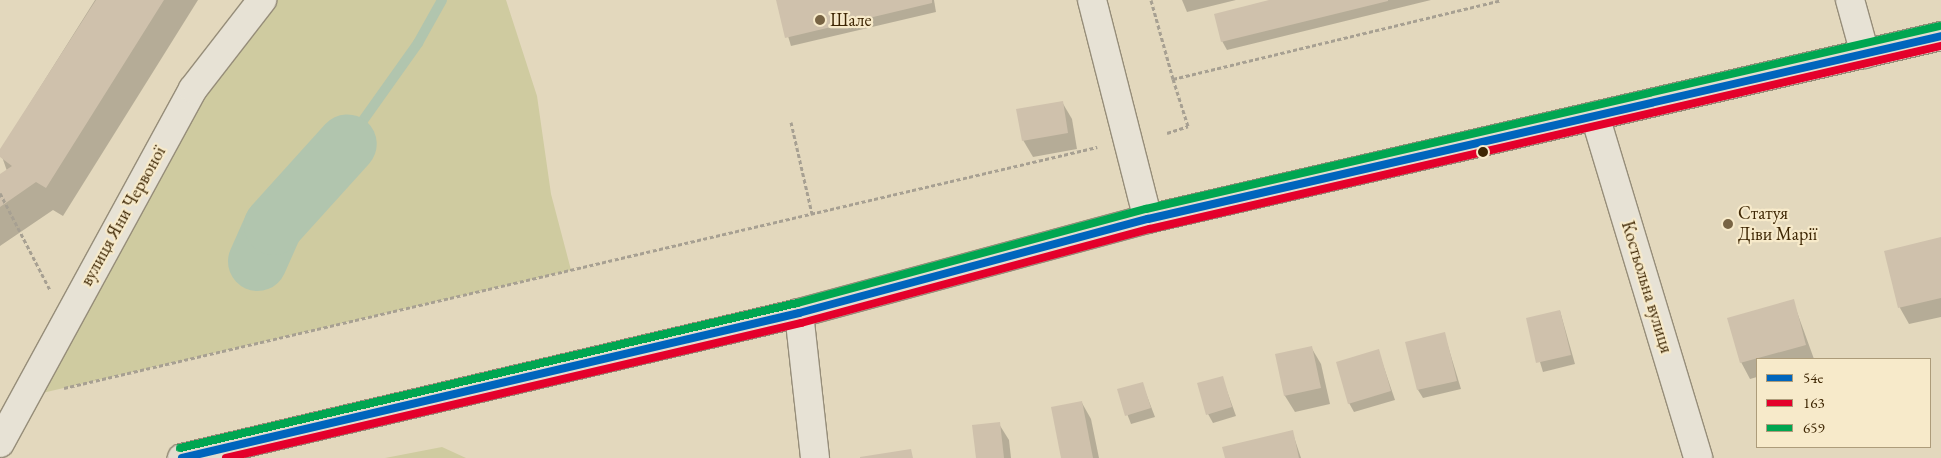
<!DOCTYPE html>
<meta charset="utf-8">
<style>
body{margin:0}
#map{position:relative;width:1941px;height:458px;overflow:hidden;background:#e3d8bd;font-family:"EB Garamond",serif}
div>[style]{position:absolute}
.green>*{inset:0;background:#cfcba0}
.shadow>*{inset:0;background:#0003}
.stream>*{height:10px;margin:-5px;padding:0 5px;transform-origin:5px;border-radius:5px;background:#b1c5ae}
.river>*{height:59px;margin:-29.5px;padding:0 29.5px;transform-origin:29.5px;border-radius:29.5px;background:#b1c5ae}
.building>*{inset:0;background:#cfc1ac}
.path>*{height:3px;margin-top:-1.5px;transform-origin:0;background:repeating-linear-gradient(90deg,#a7a092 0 4px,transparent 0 6.5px)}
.roads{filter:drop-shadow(1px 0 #968d79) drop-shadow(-1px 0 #968d79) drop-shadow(0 1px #968d79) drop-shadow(0 -1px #968d79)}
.minor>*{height:28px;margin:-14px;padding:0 14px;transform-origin:14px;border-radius:14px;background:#e7e2d5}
.major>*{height:28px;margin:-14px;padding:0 14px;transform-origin:14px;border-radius:14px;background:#e3ddce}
.bus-1>*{height:8px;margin:-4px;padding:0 4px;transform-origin:4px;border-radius:4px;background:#0065bd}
.bus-2>*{height:8px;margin:-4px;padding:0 4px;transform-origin:4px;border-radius:4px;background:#e4002b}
.bus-3>*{height:8px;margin:-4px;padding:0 4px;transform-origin:4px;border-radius:4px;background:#00a651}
.dots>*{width:14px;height:14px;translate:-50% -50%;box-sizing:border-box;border:2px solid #f7eaca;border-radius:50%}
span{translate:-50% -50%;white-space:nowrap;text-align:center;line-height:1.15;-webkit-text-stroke:4.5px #f7eaca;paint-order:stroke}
.poi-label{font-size:18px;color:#3e2603}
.left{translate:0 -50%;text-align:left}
.street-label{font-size:18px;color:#3e2603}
.legend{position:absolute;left:1756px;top:358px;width:175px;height:90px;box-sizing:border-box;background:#f7eaca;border:1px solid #ad9c7a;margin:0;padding:6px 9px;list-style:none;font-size:15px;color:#3e2603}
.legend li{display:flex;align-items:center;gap:10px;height:25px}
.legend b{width:25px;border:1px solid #ad9c7a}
</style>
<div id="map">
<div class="green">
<i style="clip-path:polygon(262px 0,506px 0,537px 96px,551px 194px,571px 270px,25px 397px)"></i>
<i style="clip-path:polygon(442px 447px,466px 458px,385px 458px)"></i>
</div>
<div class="shadow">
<i style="clip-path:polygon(95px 0,198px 0,63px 216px,53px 210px,0 246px,0 176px,7px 171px,0 151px)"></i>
<i style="clip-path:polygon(777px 0,934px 0,936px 12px,791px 46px)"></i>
<i style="clip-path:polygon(1182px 0,1236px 0,1187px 12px)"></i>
<i style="clip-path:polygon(1274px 0,1431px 0,1227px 50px,1222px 41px)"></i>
<i style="clip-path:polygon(1062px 102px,1072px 119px,1077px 149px,1033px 157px,1023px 140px)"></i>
<i style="clip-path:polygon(1941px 238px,1941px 317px,1909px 324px,1900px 308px,1886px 252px)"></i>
<i style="clip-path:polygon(1793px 301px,1814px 359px,1757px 359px,1757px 377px,1750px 379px,1741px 362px)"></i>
<i style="clip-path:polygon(1560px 311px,1575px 364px,1543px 372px,1527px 319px)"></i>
<i style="clip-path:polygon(1444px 333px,1461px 389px,1423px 398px,1418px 390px)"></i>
<i style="clip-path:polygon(1311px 347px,1321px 364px,1330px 404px,1295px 412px,1285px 396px,1276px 355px)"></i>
<i style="clip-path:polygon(1378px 350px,1395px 400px,1354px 412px,1349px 403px)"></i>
<i style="clip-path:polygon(1222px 377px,1236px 416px,1213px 423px,1208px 414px)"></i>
<i style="clip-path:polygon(1142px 383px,1155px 417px,1131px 424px,1118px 390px)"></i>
<i style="clip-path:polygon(1082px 403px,1091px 419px,1099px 458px,1062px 458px)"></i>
<i style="clip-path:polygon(999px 424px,1009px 440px,1011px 458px,978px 458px)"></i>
<i style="clip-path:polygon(1292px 431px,1301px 458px,1226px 458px)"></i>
</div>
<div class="stream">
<i style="left:347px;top:143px;width:123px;rotate:-54.6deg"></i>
<i style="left:418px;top:43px;width:49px;rotate:-60.8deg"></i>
</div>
<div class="river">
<i style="left:257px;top:261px;width:39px;rotate:-66deg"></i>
<i style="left:273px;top:225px;width:110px;rotate:-47.9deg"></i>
</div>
<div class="building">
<i style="clip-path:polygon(96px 0,164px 0,46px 188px,36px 182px,0 207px,0 174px,12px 166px,0 157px,0 149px)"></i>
<i style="clip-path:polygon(776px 0,932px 0,932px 3px,785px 38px)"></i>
<i style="clip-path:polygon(1269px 0,1388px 0,1388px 1px,1221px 42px,1214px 14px)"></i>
<i style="clip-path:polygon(1063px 101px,1068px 133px,1022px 141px,1016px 109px)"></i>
<i style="clip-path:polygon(1941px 237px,1941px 298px,1898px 308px,1884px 251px)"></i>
<i style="clip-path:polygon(1794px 299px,1806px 345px,1740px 363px,1727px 318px)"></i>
<i style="clip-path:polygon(1560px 310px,1571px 355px,1536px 363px,1526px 318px)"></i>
<i style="clip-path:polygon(1445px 332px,1457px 381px,1417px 390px,1405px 342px)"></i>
<i style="clip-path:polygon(1312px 346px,1321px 388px,1284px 396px,1275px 354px)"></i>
<i style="clip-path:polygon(1379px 349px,1391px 391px,1348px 404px,1336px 362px)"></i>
<i style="clip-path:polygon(1223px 376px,1232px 407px,1206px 415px,1197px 383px)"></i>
<i style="clip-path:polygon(1143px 382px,1151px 408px,1125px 416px,1117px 389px)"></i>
<i style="clip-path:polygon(1082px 401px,1093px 458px,1061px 458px,1051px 407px)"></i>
<i style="clip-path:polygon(1000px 422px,1004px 458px,976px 458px,972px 425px)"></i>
<i style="clip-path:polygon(1293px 430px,1299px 458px,1225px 458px,1222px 447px)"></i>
<i style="clip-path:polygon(911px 449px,913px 458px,860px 458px,860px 457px)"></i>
</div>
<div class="path">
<i style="left:1151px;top:0;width:82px;rotate:74.4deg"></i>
<i style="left:791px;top:122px;width:94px;rotate:77.1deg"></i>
<i style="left:1167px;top:133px;width:22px;rotate:-18deg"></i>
<i style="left:1188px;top:126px;width:49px;rotate:-107.7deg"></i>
<i style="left:1173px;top:79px;width:337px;rotate:-13.5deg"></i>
<i style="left:0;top:193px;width:109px;rotate:62.7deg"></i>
<i style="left:64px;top:388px;width:1061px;rotate:-13.13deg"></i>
</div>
<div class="roads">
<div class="minor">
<i style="left:1092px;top:0;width:226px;rotate:75.7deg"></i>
<i style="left:1850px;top:0;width:56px;rotate:74.5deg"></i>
<i style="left:1595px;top:116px;width:357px;rotate:73.2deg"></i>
<i style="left:799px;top:313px;width:146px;rotate:83.7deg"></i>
<i style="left:0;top:443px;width:403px;rotate:-61.4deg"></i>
<i style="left:193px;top:89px;width:113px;rotate:-52.2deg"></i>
</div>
<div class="major">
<i style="left:182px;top:458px;width:634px;rotate:-13.22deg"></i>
<i style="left:799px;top:313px;width:361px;rotate:-15.1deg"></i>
<i style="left:1148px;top:219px;width:814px;rotate:-12.99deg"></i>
</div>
</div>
<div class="bus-1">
<i style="left:182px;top:458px;width:634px;rotate:-13.22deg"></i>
<i style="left:799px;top:313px;width:361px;rotate:-15.1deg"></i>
<i style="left:1148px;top:219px;width:814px;rotate:-12.99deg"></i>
</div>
<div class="bus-2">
<i style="left:226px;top:458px;width:591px;rotate:-13.21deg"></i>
<i style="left:801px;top:323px;width:361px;rotate:-15.1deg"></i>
<i style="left:1150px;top:229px;width:812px;rotate:-13.03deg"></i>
</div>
<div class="bus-3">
<i style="left:180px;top:448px;width:634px;rotate:-13.22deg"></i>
<i style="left:797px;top:303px;width:361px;rotate:-15.1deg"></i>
<i style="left:1146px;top:209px;width:814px;rotate:-12.99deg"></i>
</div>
<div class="dots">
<i style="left:820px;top:20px;background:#786444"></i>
<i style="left:1483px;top:152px;background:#3e2603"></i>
<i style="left:1728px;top:224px;background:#786444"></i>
</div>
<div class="poi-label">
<span class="left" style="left:830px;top:20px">Шале</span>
<span class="left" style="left:1738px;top:224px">Статуя<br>Діви Марії</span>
</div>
<div class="street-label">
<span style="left:123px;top:216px;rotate:-61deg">вулиця Яни Червоної</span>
<span style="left:1647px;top:287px;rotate:73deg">Костьольна вулиця</span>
</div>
<ul class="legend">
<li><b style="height:6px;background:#0065bd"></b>54е</li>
<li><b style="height:6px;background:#e4002b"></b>163</li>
<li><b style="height:6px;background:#00a651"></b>659</li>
</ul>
</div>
